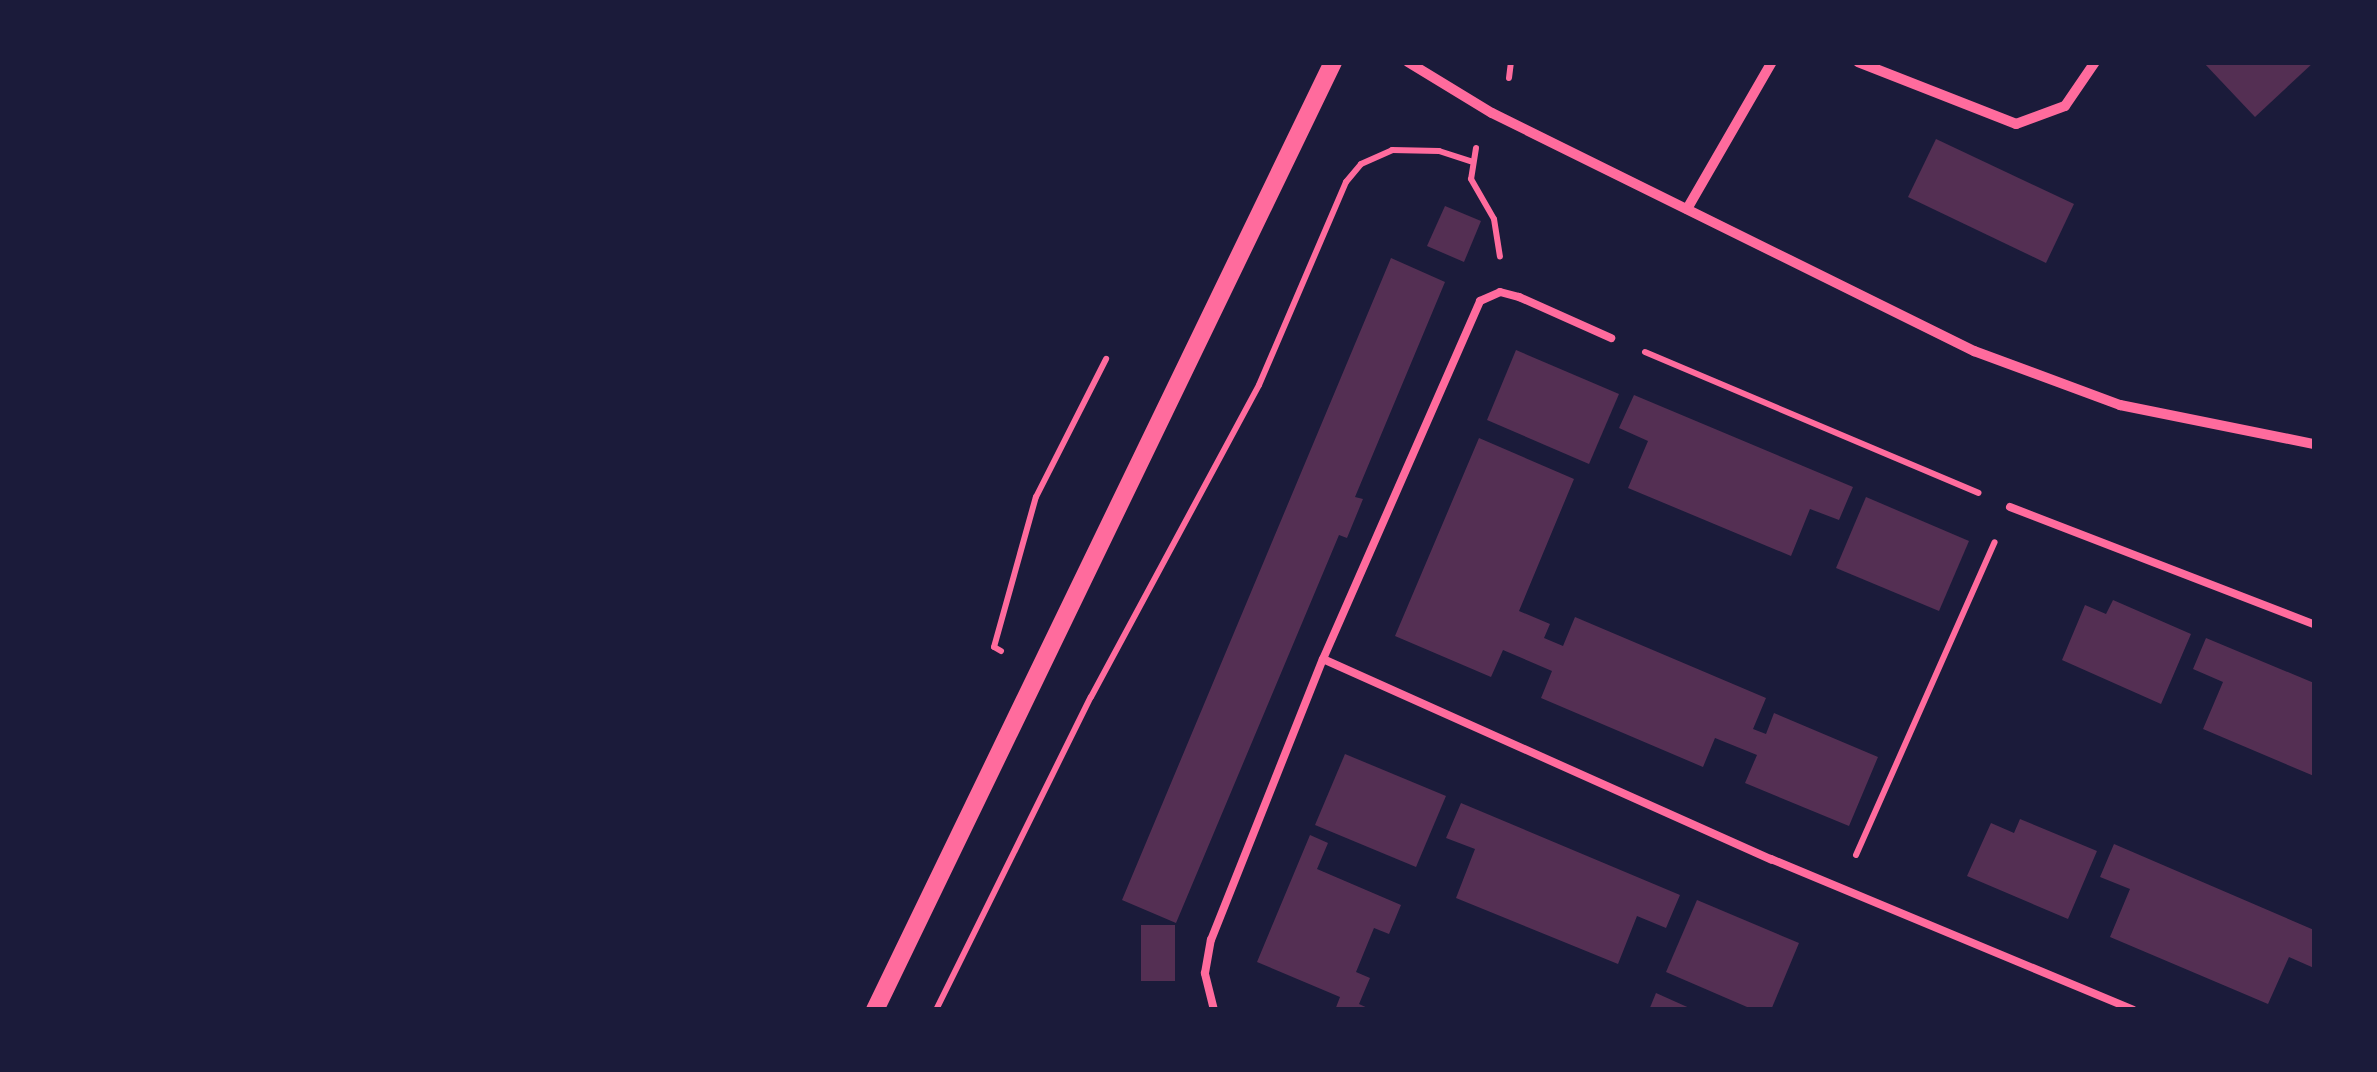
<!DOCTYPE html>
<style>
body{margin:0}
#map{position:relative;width:2377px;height:1072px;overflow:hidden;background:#1b1b3a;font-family:Mulish,sans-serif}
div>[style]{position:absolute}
.building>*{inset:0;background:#542f53}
.path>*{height:6px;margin:-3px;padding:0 3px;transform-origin:3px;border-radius:3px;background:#ff6b9d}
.service>*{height:8px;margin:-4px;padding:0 4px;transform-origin:4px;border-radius:4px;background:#ff6b9d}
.minor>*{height:10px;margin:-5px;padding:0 5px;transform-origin:5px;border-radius:5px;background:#ff6b9d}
.tertiary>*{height:18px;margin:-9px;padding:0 9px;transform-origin:9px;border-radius:9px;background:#ff6b9d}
span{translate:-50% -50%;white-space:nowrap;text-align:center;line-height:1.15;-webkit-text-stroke:8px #1b1b3a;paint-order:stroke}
.frame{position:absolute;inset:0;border:65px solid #1b1b3a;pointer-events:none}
</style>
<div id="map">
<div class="building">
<i style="clip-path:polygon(2203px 62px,2314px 62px,2255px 117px)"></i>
<i style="clip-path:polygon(1936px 139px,2074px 204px,2046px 263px,1908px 197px)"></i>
<i style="clip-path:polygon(1445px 206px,1481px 221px,1464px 262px,1427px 246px)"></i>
<i style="clip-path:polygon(1391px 258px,1445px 282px,1355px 497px,1363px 499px,1347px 538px,1339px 535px,1176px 923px,1122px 900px)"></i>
<i style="clip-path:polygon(1516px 350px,1619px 394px,1589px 464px,1487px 420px)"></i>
<i style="clip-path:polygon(1634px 395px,1853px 487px,1839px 520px,1810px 509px,1791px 556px,1628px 488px,1648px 441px,1619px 428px)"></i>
<i style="clip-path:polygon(1479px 438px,1574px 479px,1519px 611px,1550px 624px,1544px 638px,1563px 646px,1575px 617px,1766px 698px,1753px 729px,1766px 734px,1774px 713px,1878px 757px,1849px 826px,1745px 783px,1757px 755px,1715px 738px,1703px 767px,1541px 698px,1552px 671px,1503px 650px,1491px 677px,1395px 636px)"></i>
<i style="clip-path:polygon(1866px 497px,1969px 541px,1939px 611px,1836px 568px)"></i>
<i style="clip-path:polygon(2113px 600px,2191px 634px,2161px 704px,2062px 660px,2085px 605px,2106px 614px)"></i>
<i style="clip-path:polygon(2206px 638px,2314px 683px,2314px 776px,2203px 729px,2223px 682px,2193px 669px)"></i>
<i style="clip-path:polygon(1345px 754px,1446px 796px,1416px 867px,1315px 825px)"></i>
<i style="clip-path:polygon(1461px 803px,1680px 895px,1666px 928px,1637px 916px,1618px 964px,1456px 898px,1475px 849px,1446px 838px)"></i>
<i style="clip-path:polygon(2020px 819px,2097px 851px,2068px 919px,1967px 876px,1991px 823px,2014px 833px)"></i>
<i style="clip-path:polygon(1310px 835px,1328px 843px,1317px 869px,1401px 905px,1389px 934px,1374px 928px,1356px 972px,1370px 978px,1359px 1004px,1372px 1010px,1335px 1010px,1340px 997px,1257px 962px)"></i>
<i style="clip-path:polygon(2114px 844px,2314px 930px,2314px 968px,2289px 957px,2268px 1004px,2110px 937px,2130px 889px,2100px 877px)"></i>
<i style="clip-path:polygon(1697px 900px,1799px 943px,1771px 1010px,1754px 1010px,1666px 972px)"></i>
<i style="clip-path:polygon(1141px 925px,1175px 925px,1175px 981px,1141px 981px)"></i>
<i style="clip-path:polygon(1656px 993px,1694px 1010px,1649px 1010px)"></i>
</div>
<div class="path">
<i style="left:1509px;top:78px;width:16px;rotate:-83deg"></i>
<i style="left:1476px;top:148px;width:31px;rotate:99deg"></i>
<i style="left:1471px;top:179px;width:46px;rotate:60.1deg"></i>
<i style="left:1494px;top:219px;width:38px;rotate:81deg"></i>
<i style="left:1645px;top:352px;width:362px;rotate:22.9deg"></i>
<i style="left:1001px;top:651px;width:8px;rotate:-150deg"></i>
<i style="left:994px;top:647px;width:156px;rotate:-74.4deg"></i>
<i style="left:1036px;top:497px;width:155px;rotate:-63.1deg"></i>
<i style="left:1856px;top:855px;width:342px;rotate:-66.1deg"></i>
<i style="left:936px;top:1010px;width:349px;rotate:-63.7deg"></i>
<i style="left:1091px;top:697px;width:354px;rotate:-61.7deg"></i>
<i style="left:1259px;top:385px;width:221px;rotate:-66.8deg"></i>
<i style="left:1346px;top:182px;width:23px;rotate:-50deg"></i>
<i style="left:1361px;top:164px;width:34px;rotate:-24deg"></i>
<i style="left:1392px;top:150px;width:47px;rotate:1.2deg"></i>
<i style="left:1439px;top:151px;width:33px;rotate:18deg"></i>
</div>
<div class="service">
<i style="left:2010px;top:507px;width:326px;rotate:21.1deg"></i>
<i style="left:1323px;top:659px;width:491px;rotate:24.1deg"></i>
<i style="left:1771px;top:859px;width:392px;rotate:22.6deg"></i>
<i style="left:1214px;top:1010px;width:38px;rotate:-104deg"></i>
<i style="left:1205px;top:973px;width:34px;rotate:-80deg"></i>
<i style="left:1211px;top:940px;width:302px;rotate:-68.3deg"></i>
<i style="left:1323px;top:659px;width:391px;rotate:-66.3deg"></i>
<i style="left:1480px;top:301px;width:22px;rotate:-24deg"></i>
<i style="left:1500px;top:292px;width:20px;rotate:15deg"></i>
<i style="left:1519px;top:297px;width:101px;rotate:24deg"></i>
</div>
<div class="minor">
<i style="left:1408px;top:62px;width:98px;rotate:31.3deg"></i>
<i style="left:1492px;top:113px;width:538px;rotate:26.28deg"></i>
<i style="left:1974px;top:351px;width:156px;rotate:20.3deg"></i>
<i style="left:2120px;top:405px;width:198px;rotate:11.4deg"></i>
<i style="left:1858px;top:62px;width:170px;rotate:21.4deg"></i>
<i style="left:2016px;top:124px;width:52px;rotate:-20.2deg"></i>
<i style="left:2065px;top:106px;width:53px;rotate:-55.7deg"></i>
<i style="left:1687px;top:209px;width:170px;rotate:-60deg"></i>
</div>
<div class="tertiary">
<i style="left:875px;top:1010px;width:1053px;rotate:-64.21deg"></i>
</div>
<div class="frame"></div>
</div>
